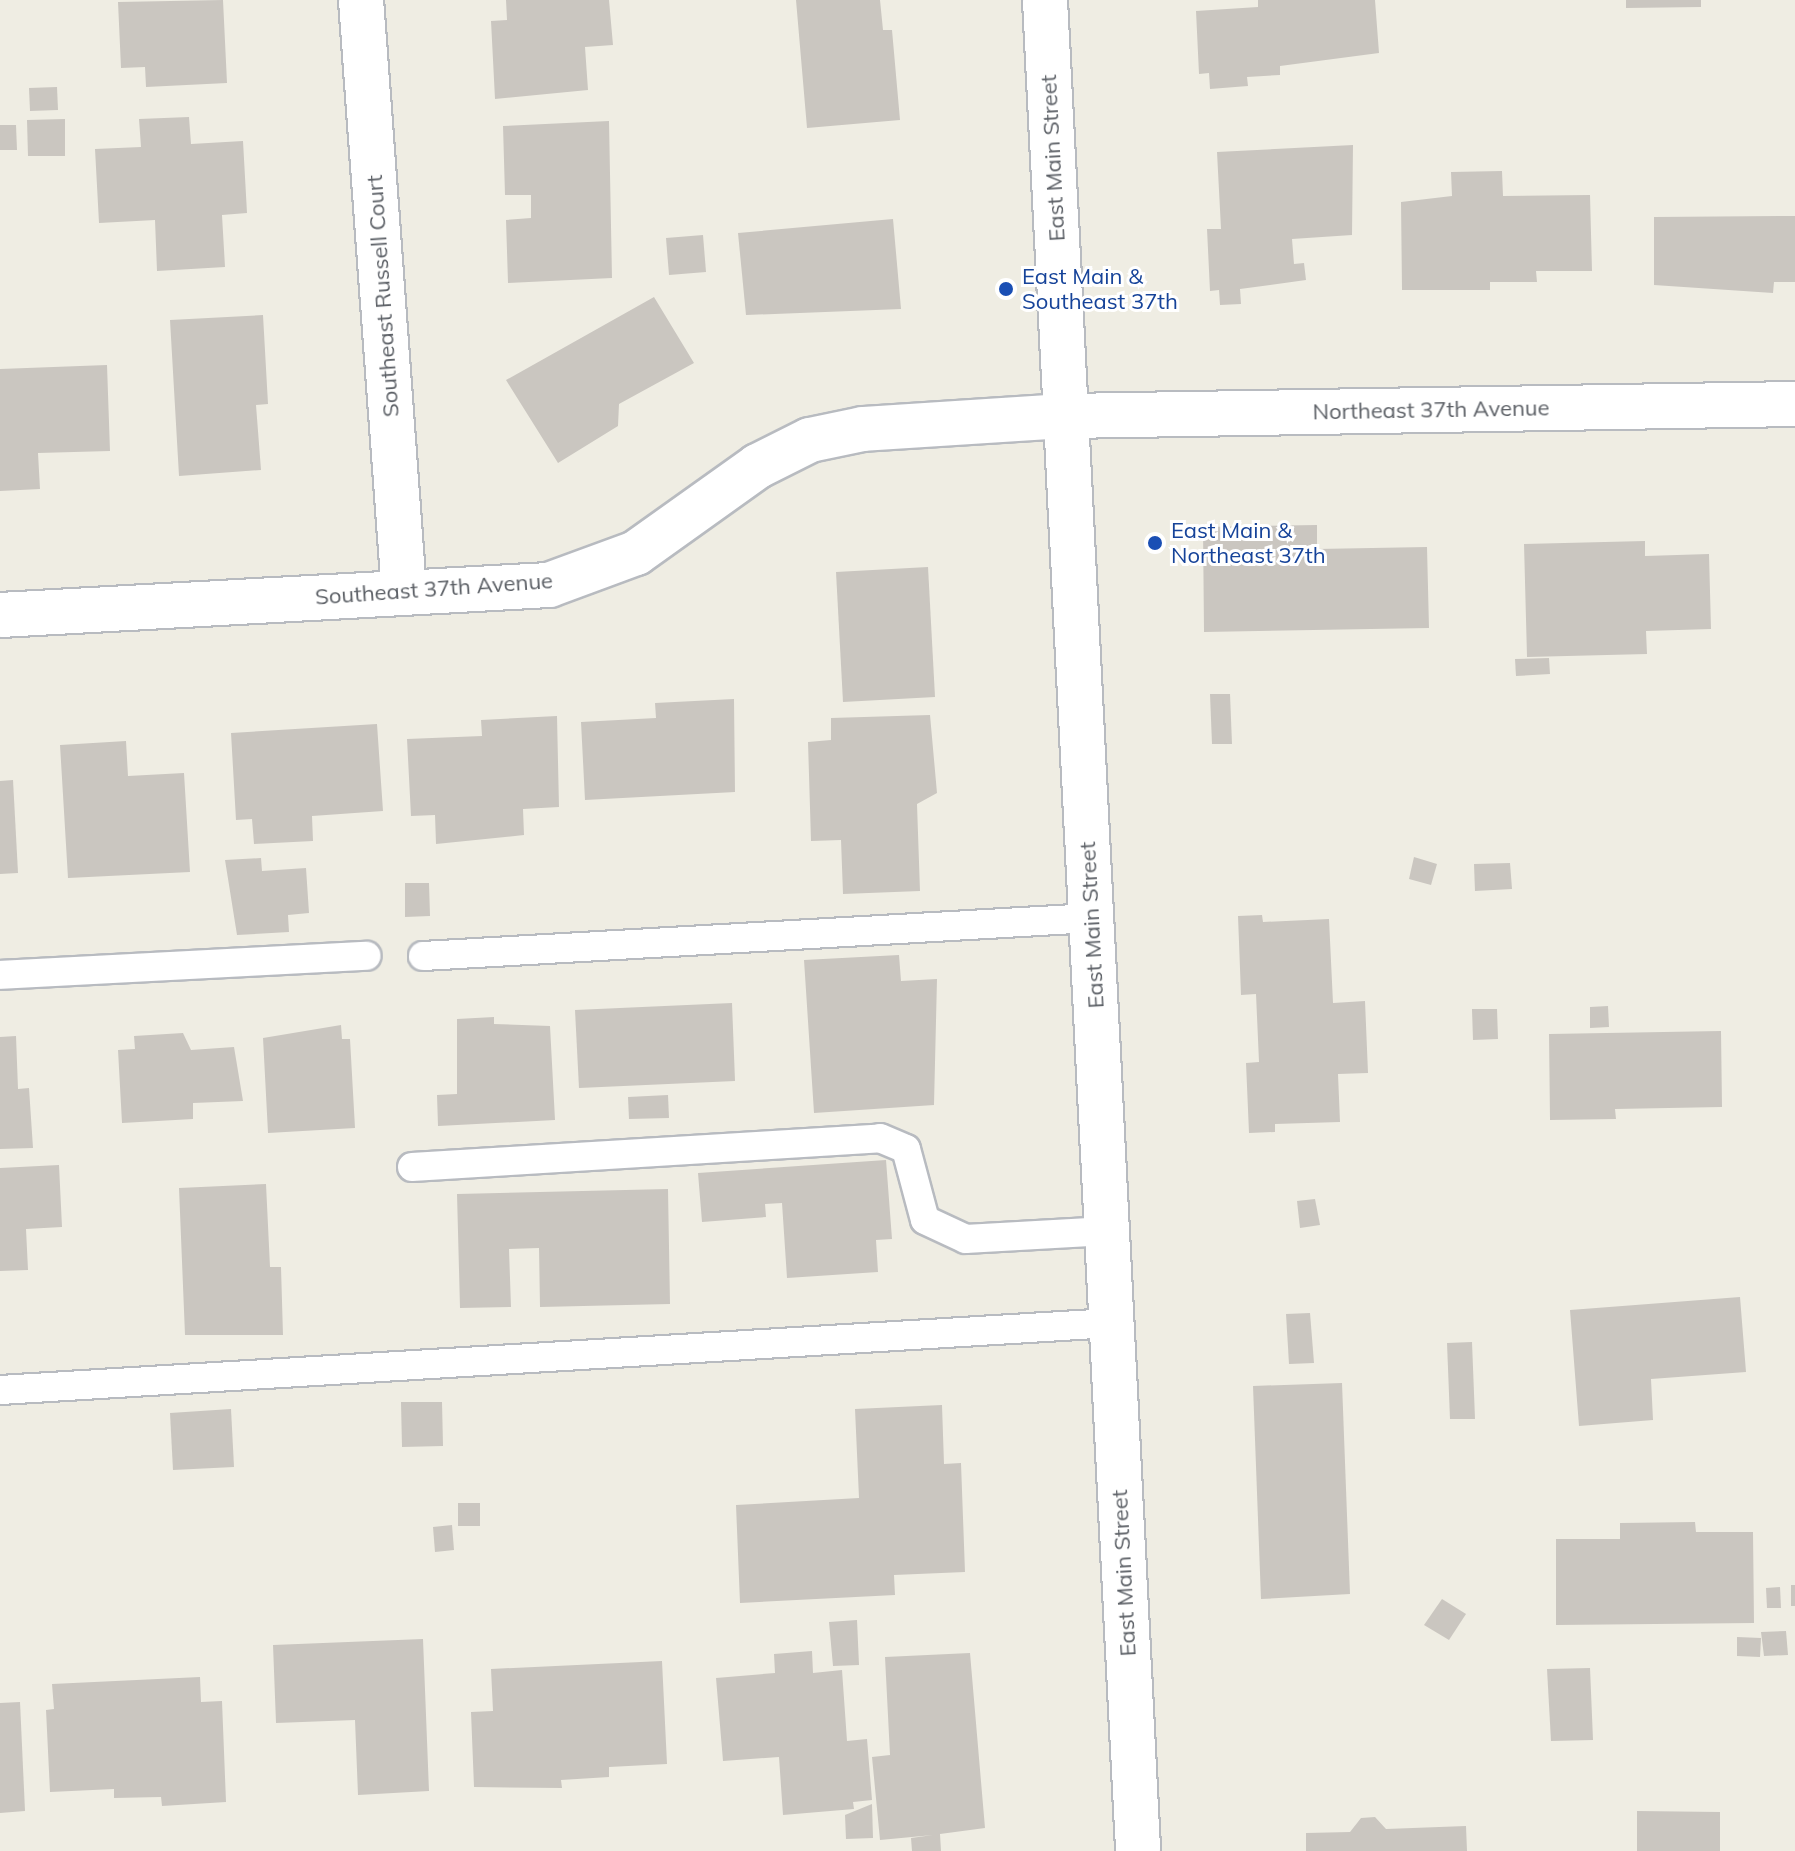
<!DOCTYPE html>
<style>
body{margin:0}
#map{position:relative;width:1795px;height:1851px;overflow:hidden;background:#efede3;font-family:Mulish,sans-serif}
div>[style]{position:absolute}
.building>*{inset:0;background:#cac6c0}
.roads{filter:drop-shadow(2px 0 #b8bbc0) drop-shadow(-2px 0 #b8bbc0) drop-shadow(0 2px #b8bbc0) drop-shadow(0 -2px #b8bbc0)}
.service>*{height:28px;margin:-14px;padding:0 14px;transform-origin:14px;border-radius:14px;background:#fff}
.minor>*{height:44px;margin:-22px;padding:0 22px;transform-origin:22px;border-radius:22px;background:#fff}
.tertiary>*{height:44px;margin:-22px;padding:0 22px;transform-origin:22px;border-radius:22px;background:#fff}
.secondary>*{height:44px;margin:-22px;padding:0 22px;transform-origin:22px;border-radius:22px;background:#fff}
.dots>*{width:22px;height:22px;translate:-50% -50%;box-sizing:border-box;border:4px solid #fff;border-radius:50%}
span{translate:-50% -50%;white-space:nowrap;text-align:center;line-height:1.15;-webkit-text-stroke:6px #fff;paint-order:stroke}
.street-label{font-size:22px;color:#5b5f65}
.transit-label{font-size:22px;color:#164399}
.left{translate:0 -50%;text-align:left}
</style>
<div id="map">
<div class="building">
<i style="clip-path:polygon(223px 0,227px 83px,146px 87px,145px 67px,121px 68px,118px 2px)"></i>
<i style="clip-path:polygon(506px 0,609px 0,613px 45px,585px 47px,588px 90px,495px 99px,491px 21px,507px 20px)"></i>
<i style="clip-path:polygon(796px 0,880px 0,883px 30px,892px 30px,900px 120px,807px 128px)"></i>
<i style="clip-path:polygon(1258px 0,1375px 0,1379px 53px,1280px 66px,1280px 75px,1247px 77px,1248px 86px,1210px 89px,1209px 73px,1199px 74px,1196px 11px,1258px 7px)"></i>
<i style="clip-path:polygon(1626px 0,1701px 0,1701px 7px,1626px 8px)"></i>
<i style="clip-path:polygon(57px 87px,58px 110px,30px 111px,29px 88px)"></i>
<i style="clip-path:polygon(189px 117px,191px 144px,243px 141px,247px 213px,222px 215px,225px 267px,157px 271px,155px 220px,99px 223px,95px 149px,141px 147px,139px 119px)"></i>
<i style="clip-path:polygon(65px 119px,65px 156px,28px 156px,27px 120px)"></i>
<i style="clip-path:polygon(609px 121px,612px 278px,508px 283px,506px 220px,531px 218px,531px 195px,505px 195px,503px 126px)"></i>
<i style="clip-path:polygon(0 125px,16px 125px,17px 150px,0 150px)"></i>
<i style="clip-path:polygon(1353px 145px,1352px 235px,1292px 239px,1294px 264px,1304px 263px,1306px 280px,1240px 289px,1241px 304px,1220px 305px,1219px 290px,1210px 291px,1207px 229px,1221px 229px,1217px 152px)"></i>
<i style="clip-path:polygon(1502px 171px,1503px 196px,1590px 195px,1592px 271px,1536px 271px,1537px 282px,1490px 282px,1490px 290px,1402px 290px,1401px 202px,1452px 196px,1451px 172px)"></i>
<i style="clip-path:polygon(1795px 216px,1795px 282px,1774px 282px,1773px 293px,1654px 285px,1654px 217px)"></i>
<i style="clip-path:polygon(893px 219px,901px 309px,746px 315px,738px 233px)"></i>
<i style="clip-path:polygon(703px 235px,706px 272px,669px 275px,666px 238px)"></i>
<i style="clip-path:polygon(654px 297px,694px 363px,619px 404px,618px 426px,558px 463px,506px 380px)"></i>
<i style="clip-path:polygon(263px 315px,268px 404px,256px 405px,261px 470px,179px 476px,170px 320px)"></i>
<i style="clip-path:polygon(107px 365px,110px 451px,38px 453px,40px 489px,0 491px,0 369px)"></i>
<i style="clip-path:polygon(1317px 525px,1317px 549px,1427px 547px,1429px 628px,1204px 632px,1203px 527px)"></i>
<i style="clip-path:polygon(1645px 541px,1645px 556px,1709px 554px,1711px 629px,1646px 631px,1647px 654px,1527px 657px,1524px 544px)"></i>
<i style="clip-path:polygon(928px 567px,935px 697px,843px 702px,836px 572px)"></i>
<i style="clip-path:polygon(1549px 658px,1550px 674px,1516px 676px,1515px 659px)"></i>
<i style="clip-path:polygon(1210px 694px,1230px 694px,1232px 744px,1212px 744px)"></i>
<i style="clip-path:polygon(734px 699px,735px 792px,585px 800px,581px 722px,656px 718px,655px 703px)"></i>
<i style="clip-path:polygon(930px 715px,937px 793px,917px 804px,920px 891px,843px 894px,841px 840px,811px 841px,808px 742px,831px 740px,831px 718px)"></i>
<i style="clip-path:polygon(557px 716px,559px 807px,523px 809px,524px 835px,436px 844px,435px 815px,411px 816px,407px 739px,482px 736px,481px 720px)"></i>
<i style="clip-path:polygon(377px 724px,383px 811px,312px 816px,313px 841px,254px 844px,252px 819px,236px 820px,231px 733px)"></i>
<i style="clip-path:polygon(126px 741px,128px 776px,184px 773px,190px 872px,68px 878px,60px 745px)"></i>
<i style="clip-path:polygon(13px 780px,18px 873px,0 874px,0 781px)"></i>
<i style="clip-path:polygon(1414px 857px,1437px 864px,1431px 885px,1409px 879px)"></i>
<i style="clip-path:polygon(261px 858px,262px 871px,306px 868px,309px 913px,288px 915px,289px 932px,237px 935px,225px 860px)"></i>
<i style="clip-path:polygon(1510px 863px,1512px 889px,1475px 891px,1474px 864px)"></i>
<i style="clip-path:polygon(405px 883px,429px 883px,430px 916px,405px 917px)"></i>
<i style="clip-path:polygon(1262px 915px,1263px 922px,1329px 919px,1333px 1003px,1365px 1001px,1368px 1073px,1338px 1074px,1340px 1122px,1275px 1124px,1275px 1132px,1249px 1133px,1246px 1063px,1259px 1062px,1256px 994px,1241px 995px,1238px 916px)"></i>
<i style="clip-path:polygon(899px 955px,901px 981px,937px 979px,934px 1105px,814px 1113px,804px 960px)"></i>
<i style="clip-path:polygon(732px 1003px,735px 1081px,579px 1088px,575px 1010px)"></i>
<i style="clip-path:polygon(1608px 1006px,1609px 1027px,1590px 1028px,1590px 1007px)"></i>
<i style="clip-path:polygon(1472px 1009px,1497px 1009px,1498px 1039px,1473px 1040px)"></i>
<i style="clip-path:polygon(494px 1017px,494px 1024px,550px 1026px,555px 1120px,438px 1126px,437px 1095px,457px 1094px,457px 1019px)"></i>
<i style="clip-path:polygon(341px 1025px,342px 1039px,350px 1039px,355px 1128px,268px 1133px,263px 1038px)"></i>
<i style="clip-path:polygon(1721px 1031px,1722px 1107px,1615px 1109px,1616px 1119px,1550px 1120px,1549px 1034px)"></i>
<i style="clip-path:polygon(183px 1033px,191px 1050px,234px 1047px,243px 1101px,193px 1103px,193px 1119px,122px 1123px,118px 1050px,135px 1049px,134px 1036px)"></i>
<i style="clip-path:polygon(16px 1036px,18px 1089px,29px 1088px,33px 1148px,0 1149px,0 1037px)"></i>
<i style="clip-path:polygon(668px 1095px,669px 1118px,629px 1119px,628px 1097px)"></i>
<i style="clip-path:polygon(886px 1160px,892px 1239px,876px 1240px,878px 1272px,787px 1278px,782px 1203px,765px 1204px,766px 1217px,702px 1222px,698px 1173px)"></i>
<i style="clip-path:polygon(59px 1165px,62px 1227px,26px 1229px,28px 1270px,0 1271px,0 1168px)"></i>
<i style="clip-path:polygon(266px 1184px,270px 1267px,281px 1267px,283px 1335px,185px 1335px,179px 1188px)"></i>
<i style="clip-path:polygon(668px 1189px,670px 1304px,540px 1307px,539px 1248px,509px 1249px,511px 1307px,460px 1308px,457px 1194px)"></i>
<i style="clip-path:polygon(1315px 1199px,1320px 1225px,1300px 1228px,1297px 1201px)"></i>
<i style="clip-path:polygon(1740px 1297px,1746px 1372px,1651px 1379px,1653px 1420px,1579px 1426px,1570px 1310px)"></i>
<i style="clip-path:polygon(1310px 1313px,1314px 1363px,1289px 1364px,1286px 1314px)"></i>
<i style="clip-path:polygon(1472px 1342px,1475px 1419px,1450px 1419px,1447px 1343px)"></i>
<i style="clip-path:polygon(1342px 1383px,1350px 1594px,1261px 1599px,1253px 1386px)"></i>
<i style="clip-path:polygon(401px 1402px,442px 1402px,443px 1446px,402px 1447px)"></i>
<i style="clip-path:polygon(942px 1405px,944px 1464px,961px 1463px,965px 1572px,894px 1575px,895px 1595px,740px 1603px,736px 1505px,859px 1498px,855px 1409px)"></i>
<i style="clip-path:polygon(231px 1409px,234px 1467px,173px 1470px,170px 1413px)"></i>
<i style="clip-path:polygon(458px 1503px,480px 1503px,480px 1526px,458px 1526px)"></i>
<i style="clip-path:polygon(1695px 1522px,1696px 1532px,1753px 1532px,1754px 1623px,1556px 1625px,1556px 1539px,1620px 1539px,1620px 1523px)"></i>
<i style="clip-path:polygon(452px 1525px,454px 1550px,435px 1552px,433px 1527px)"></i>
<i style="clip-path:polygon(1791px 1585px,1795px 1585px,1795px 1606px,1791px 1606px)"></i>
<i style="clip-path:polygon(1780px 1587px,1781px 1608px,1767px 1608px,1766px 1588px)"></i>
<i style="clip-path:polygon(1442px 1599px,1466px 1614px,1449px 1640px,1424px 1625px)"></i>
<i style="clip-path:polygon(857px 1620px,859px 1665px,833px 1666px,829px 1622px)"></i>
<i style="clip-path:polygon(1786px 1631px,1788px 1655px,1764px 1656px,1761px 1632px)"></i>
<i style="clip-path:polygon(1737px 1637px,1761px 1638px,1760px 1657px,1737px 1656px)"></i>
<i style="clip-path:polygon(423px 1639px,429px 1791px,358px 1795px,355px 1720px,276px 1723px,273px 1645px)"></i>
<i style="clip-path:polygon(812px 1651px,813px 1673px,842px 1670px,847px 1741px,867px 1739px,872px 1800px,853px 1802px,854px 1809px,783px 1815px,779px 1757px,723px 1761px,716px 1678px,775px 1673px,774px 1654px)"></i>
<i style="clip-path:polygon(970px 1653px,985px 1828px,940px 1834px,941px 1851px,912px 1851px,911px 1838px,933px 1835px,880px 1840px,872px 1757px,890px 1755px,885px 1657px)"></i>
<i style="clip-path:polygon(662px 1661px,667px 1764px,609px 1767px,609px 1777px,561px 1780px,562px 1788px,474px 1787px,471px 1712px,493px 1711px,491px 1669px)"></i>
<i style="clip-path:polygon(1590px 1668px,1593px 1740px,1551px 1741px,1547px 1669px)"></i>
<i style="clip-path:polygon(200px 1677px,201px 1702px,222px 1701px,226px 1802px,162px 1806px,161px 1797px,114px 1798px,114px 1789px,50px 1792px,46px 1710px,54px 1709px,52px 1684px)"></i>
<i style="clip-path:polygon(20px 1702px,25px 1811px,0 1813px,0 1703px)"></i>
<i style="clip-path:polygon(872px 1804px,873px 1838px,846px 1839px,845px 1815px)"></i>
<i style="clip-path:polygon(1637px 1811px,1720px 1812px,1720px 1851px,1637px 1851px)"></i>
<i style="clip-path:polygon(1375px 1817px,1386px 1829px,1466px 1826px,1467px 1851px,1306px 1851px,1306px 1833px,1350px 1832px,1361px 1818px)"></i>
</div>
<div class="roads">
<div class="service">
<i style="left:423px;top:956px;width:670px;rotate:-3.25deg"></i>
<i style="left:0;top:975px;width:367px;rotate:-3deg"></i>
<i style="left:412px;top:1167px;width:469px;rotate:-3.5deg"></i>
<i style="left:880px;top:1138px;width:28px;rotate:23deg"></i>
<i style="left:906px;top:1149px;width:73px;rotate:75deg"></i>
<i style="left:925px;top:1220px;width:45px;rotate:24.9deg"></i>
<i style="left:966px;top:1239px;width:141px;rotate:-3.2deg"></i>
<i style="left:0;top:1390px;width:1114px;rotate:-3.45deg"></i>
</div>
<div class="minor">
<i style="left:361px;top:0;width:593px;rotate:85.84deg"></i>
<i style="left:0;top:615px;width:550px;rotate:-3.13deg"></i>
<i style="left:549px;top:585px;width:93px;rotate:-20.2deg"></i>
<i style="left:636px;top:553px;width:150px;rotate:-35.5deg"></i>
<i style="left:758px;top:466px;width:58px;rotate:-26.6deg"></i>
<i style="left:810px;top:440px;width:54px;rotate:-11.7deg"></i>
<i style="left:863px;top:429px;width:203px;rotate:-3.7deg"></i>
</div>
<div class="tertiary">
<i style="left:1066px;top:416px;width:729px;rotate:-0.94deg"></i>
</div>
<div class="secondary">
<i style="left:1045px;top:0;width:1853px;rotate:87.12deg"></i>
</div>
</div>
<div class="dots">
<i style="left:1006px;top:289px;background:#1a4fb4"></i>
<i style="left:1155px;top:543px;background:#1a4fb4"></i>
</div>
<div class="street-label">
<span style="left:1053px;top:158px;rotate:-93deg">East Main Street</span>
<span style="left:383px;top:296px;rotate:-94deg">Southeast Russell Court</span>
<span style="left:1431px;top:410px;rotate:-1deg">Northeast 37th Avenue</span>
<span style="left:434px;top:589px;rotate:-4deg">Southeast 37th Avenue</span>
<span style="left:1092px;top:925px;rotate:-93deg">East Main Street</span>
<span style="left:1124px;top:1573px;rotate:-93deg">East Main Street</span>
</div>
<div class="transit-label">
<span class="left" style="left:1022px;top:289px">East Main &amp;<br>Southeast 37th</span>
<span class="left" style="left:1171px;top:543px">East Main &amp;<br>Northeast 37th</span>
</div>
</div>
